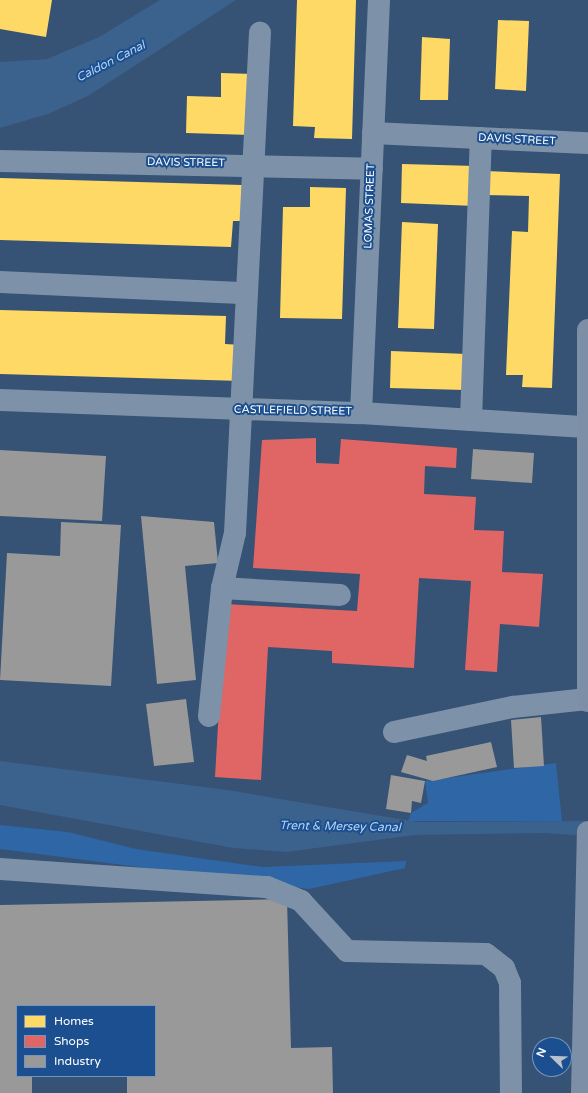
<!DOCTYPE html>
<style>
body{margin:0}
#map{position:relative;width:588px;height:1093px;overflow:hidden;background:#365274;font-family:"Varela Round",sans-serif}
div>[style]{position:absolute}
.green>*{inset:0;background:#2f66a5}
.water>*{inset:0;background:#3b618d}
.homes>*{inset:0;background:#ffd966}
.shops>*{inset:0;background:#e06666}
.industry>*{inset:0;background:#999}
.minor>*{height:22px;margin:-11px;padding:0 11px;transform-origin:11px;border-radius:11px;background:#7d92a8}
.major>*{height:22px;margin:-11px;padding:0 11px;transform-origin:11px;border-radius:11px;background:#7d8ea7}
span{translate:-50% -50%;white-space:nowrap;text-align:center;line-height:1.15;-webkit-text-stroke:4px #1b4f8f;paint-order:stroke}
.street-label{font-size:11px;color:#fff}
.water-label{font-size:12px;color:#b5d3f5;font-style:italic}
.legend{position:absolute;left:16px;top:1005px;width:140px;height:72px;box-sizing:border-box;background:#1b4f8f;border:1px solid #7695bc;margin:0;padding:5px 7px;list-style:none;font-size:12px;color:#fff}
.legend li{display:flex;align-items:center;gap:8px;height:20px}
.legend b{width:20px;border:1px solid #7695bc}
.north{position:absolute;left:532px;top:1037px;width:40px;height:40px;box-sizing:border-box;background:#1b4f8f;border:1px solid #7695bc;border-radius:50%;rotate:293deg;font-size:11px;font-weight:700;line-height:16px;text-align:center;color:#fff}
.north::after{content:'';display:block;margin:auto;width:14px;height:18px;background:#b9c2ce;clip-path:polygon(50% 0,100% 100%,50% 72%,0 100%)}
</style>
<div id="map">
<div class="green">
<i style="clip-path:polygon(556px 763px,562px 821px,408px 821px,411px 813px,428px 803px,425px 781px)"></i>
<i style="clip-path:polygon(0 825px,68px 832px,136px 849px,262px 867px,406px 861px,405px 868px,309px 889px,0 849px)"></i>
</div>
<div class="water">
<i style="clip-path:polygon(160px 0,236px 0,88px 96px,48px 114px,0 128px,0 62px,47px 59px,99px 37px)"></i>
<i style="clip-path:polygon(0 761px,228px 790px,417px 822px,588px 821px,588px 836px,543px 833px,415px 835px,286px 852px,233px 848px,0 805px)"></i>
</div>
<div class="homes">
<i style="clip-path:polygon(0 0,52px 0,46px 37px,0 29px)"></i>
<i style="clip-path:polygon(297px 0,356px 0,352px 139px,314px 138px,315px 127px,293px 126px)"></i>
<i style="clip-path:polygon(498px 20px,529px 21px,526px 91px,495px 89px)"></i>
<i style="clip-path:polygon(422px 37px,450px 39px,448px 100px,420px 100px)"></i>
<i style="clip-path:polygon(221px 73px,253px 74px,251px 135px,186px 133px,187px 96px,221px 97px)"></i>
<i style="clip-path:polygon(402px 164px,476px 166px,475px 206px,401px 203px)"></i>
<i style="clip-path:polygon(485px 171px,560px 174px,552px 388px,522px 387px,523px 375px,506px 375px,512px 231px,528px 232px,529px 196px,484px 195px)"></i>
<i style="clip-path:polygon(0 178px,242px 185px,241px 221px,233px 221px,231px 247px,0 240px)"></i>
<i style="clip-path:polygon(310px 187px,346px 188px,342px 319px,280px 318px,283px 207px,310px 207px)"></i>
<i style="clip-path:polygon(402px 222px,438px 224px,434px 329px,398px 328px)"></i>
<i style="clip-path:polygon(0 310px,226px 316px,225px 344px,243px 345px,242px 381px,0 374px)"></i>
<i style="clip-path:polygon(391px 351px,467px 354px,465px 390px,390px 388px)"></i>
</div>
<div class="shops">
<i style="clip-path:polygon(316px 438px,316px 463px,339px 464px,341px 439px,457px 448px,456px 468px,425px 466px,424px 494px,476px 497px,474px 530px,504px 531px,502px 572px,543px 574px,539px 627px,500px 624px,497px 672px,465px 670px,471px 581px,419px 578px,414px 668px,332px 663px,332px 651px,268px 647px,261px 780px,215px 777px,225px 604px,357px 611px,360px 574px,253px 568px,262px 440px)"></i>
</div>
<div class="industry">
<i style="clip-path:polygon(473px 449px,534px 453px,532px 483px,471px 479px)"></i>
<i style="clip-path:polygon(0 450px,106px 456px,102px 521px,0 516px)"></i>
<i style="clip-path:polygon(141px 516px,214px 522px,218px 563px,185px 566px,196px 680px,157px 684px)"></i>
<i style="clip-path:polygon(61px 522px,121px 525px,111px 686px,0 680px,7px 553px,60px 556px)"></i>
<i style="clip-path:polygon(186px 699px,194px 762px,154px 766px,146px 704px)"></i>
<i style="clip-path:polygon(541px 717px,544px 766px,514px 768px,511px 720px)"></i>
<i style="clip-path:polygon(491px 742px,497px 767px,433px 781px,401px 772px,407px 755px,427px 761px,426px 756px)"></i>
<i style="clip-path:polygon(391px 775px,425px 781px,421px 803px,412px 801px,411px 813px,386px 809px)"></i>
<i style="clip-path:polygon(287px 899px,291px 1048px,332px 1047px,333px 1093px,127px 1093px,127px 1076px,155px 1076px,155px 1006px,17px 1006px,17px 1076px,32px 1076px,32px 1093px,0 1093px,0 905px)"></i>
</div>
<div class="minor">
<i style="left:373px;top:133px;width:215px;rotate:2.7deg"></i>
<i style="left:0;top:161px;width:372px;rotate:1.2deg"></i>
<i style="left:0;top:282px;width:246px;rotate:2.6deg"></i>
<i style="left:0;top:400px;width:361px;rotate:2.1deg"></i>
<i style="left:361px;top:413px;width:225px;rotate:3.6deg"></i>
<i style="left:361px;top:413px;width:413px;rotate:-87.5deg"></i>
<i style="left:471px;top:420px;width:282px;rotate:-88deg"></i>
<i style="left:222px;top:588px;width:118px;rotate:3.4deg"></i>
<i style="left:209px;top:716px;width:129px;rotate:-84.2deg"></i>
<i style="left:222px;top:588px;width:57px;rotate:-76.7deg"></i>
<i style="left:235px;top:533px;width:501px;rotate:-87.14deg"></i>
<i style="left:394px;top:732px;width:122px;rotate:-11.9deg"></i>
<i style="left:513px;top:707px;width:75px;rotate:-6.1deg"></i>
<i style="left:0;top:869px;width:268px;rotate:3.9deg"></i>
<i style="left:267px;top:887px;width:37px;rotate:22deg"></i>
<i style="left:301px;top:901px;width:68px;rotate:47.4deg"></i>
<i style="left:347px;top:951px;width:139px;rotate:1.2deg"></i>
<i style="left:486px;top:954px;width:23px;rotate:38deg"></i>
<i style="left:504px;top:968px;width:16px;rotate:68deg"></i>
<i style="left:510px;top:983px;width:110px;rotate:89.5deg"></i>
</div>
<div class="major">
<i style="left:588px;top:330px;width:371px;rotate:90deg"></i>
<i style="left:582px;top:1093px;width:261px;rotate:-88.7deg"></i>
</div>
<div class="street-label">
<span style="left:517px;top:140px;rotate:3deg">DAVIS STREET</span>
<span style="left:186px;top:163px;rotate:1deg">DAVIS STREET</span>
<span style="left:370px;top:206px;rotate:-88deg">LOMAS STREET</span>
<span style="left:293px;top:411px;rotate:1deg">CASTLEFIELD STREET</span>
</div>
<div class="water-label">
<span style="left:111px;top:62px;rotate:-27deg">Caldon Canal</span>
<span style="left:340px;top:827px;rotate:1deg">Trent &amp; Mersey Canal</span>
</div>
<ul class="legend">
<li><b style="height:11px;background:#ffd966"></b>Homes</li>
<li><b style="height:11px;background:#e06666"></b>Shops</li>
<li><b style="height:11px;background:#999"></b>Industry</li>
</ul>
<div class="north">N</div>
</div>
